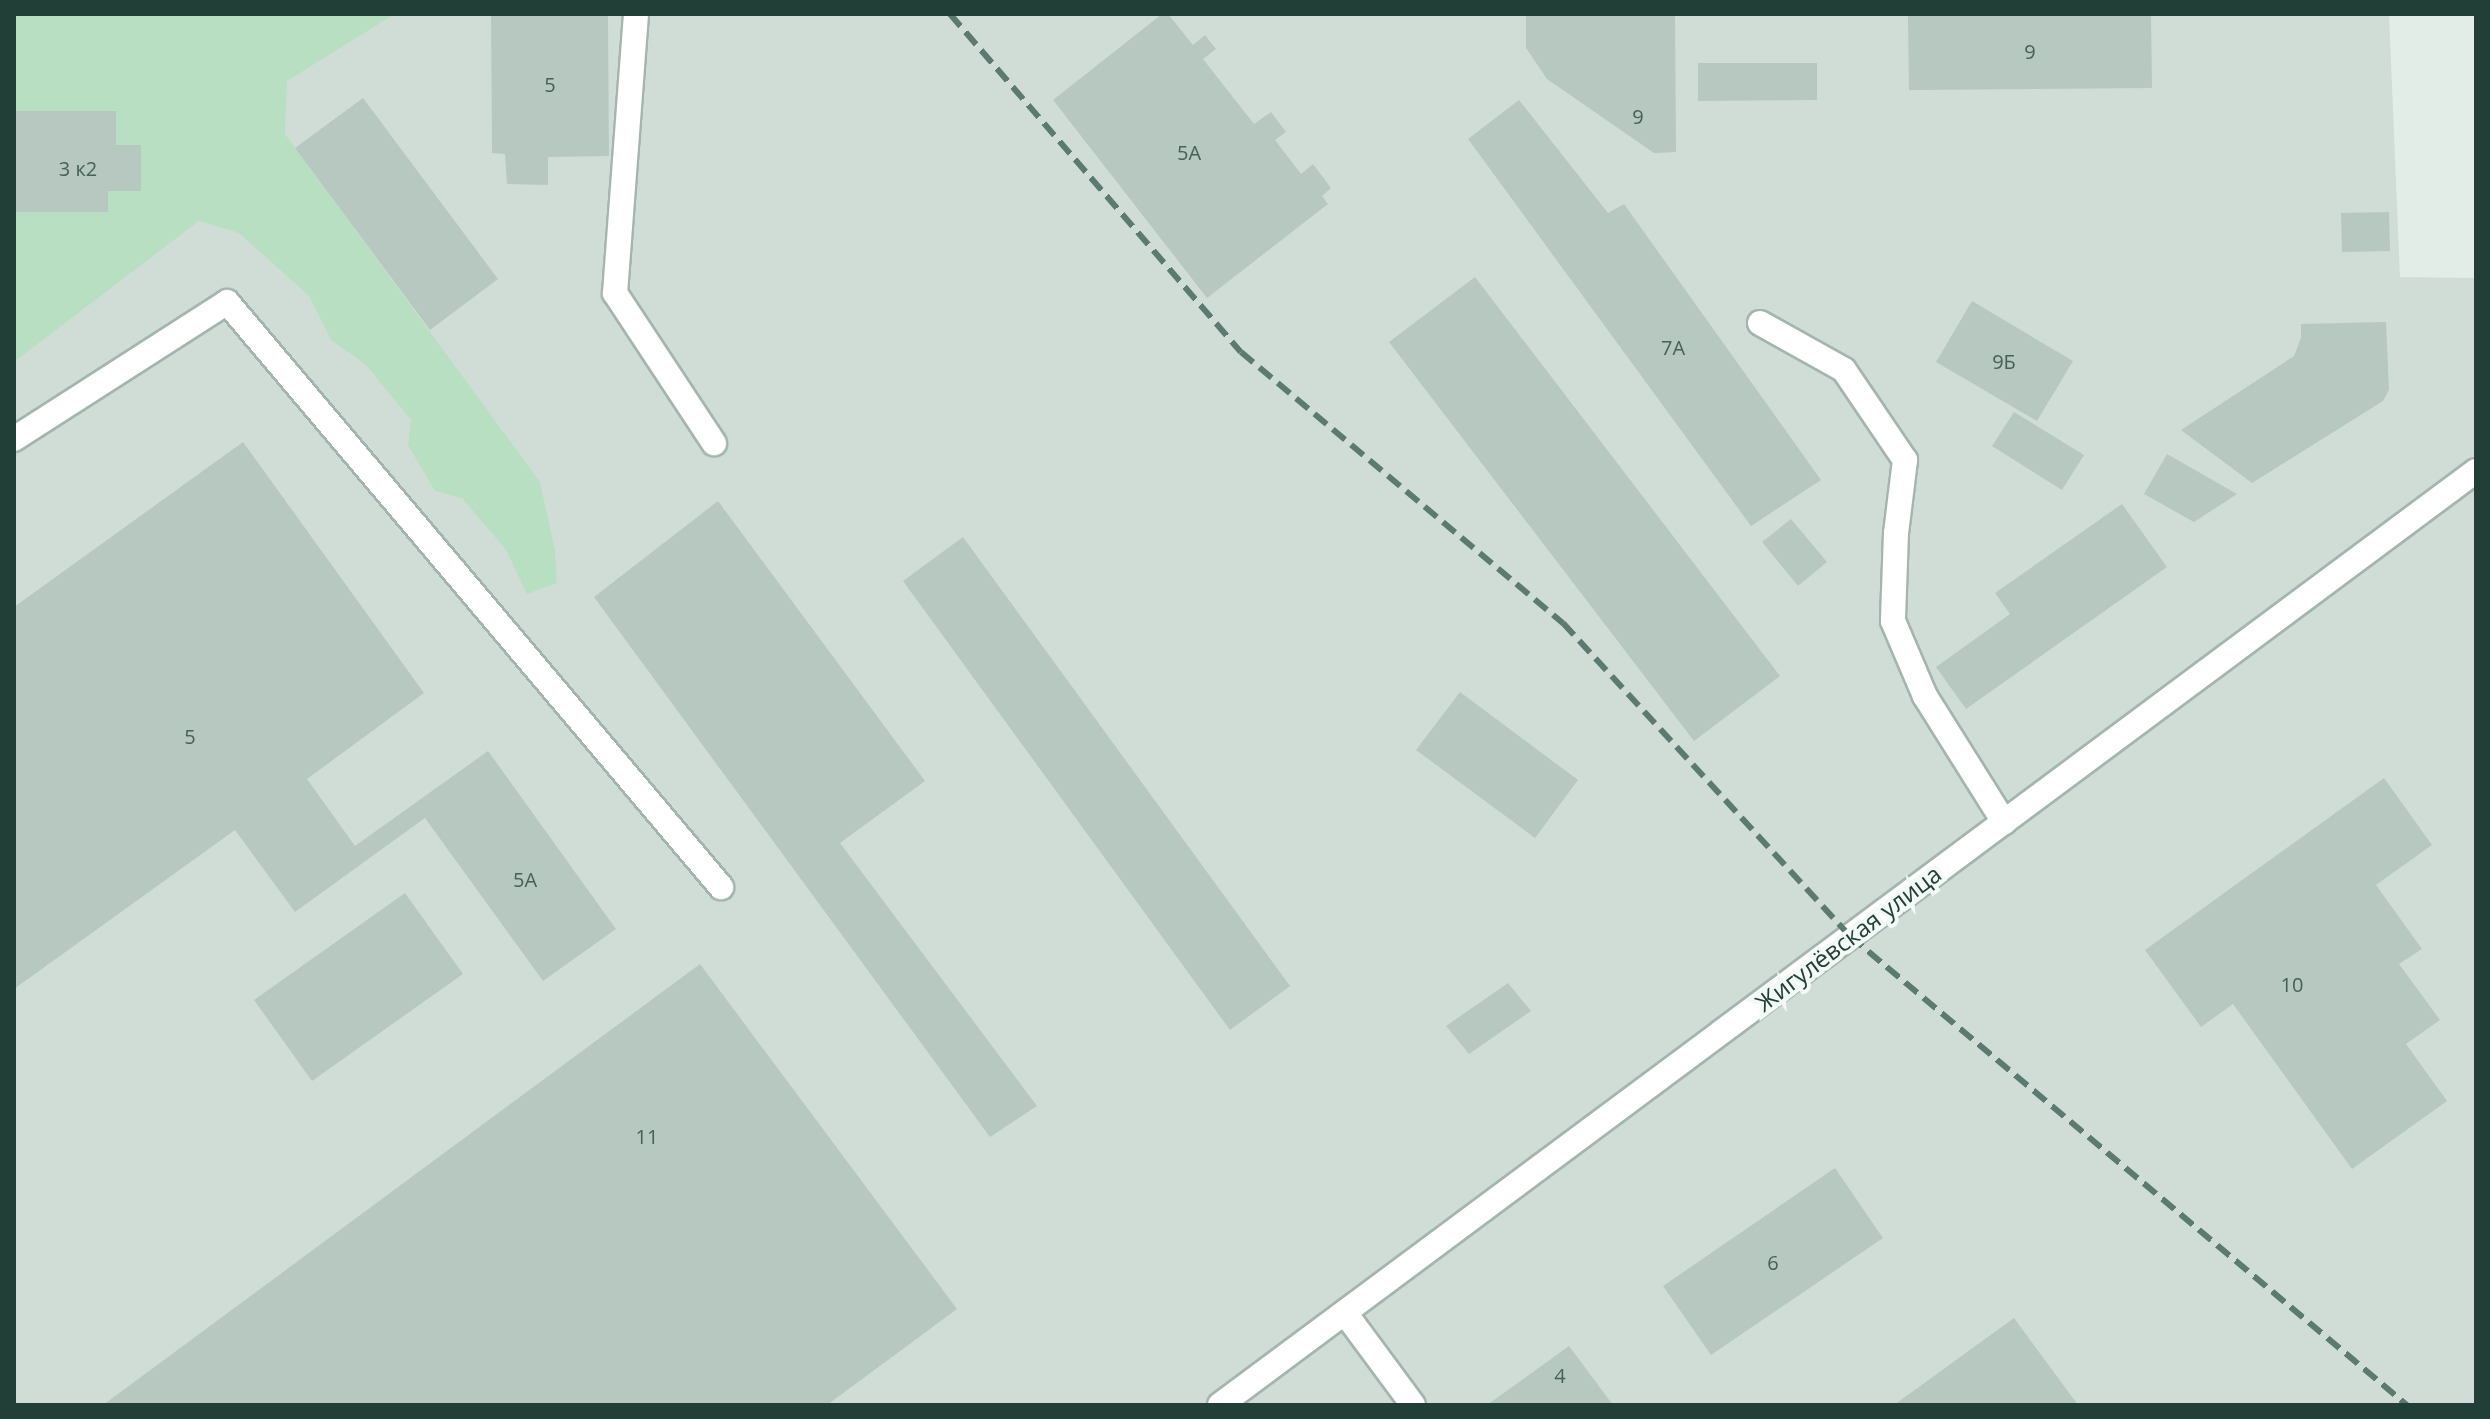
<!DOCTYPE html>
<meta charset="utf-8">
<style>
body{margin:0}
#map{position:relative;width:2490px;height:1419px;overflow:hidden;background:#e2ede8;font-family:"Open Sans",sans-serif}
div>[style]{position:absolute}
.built>*{inset:0;background:#d0ddd7}
.green>*{inset:0;background:#b9dfc3}
.building>*{inset:0;background:#b7c8c1}
.roads{filter:drop-shadow(2px 0 #a4b5af) drop-shadow(-2px 0 #a4b5af) drop-shadow(0 2px #a4b5af) drop-shadow(0 -2px #a4b5af)}
.minor>*{height:24px;margin:-12px;padding:0 12px;transform-origin:12px;border-radius:12px;background:#fff}
.rail>*{height:6px;margin-top:-3px;transform-origin:0;background:repeating-linear-gradient(90deg,#5b7a71 0 16px,transparent 0 24px)}
span{translate:-50% -50%;white-space:nowrap;text-align:center;line-height:1.15;-webkit-text-stroke:8px #f2f9f6;paint-order:stroke}
.number-label{font-size:20px;color:#466159}
.number-label span{-webkit-text-stroke-width:0}
.street-label{font-size:24px;color:#213f36}
.frame{position:absolute;inset:0;border:16px solid #213f36;pointer-events:none}
</style>
<div id="map">
<div class="built">
<i style="clip-path:polygon(14px 14px,2389px 14px,2400px 277px,2476px 278px,2476px 1405px,14px 1405px)"></i>
</div>
<div class="green">
<i style="clip-path:polygon(14px 14px,395px 14px,287px 81px,285px 134px,540px 482px,555px 550px,557px 583px,527px 594px,506px 550px,462px 498px,435px 491px,408px 445px,411px 420px,365px 364px,331px 340px,309px 296px,239px 233px,199px 221px,14px 362px)"></i>
</div>
<div class="building">
<i style="clip-path:polygon(491px 14px,608px 14px,609px 156px,548px 157px,548px 185px,507px 184px,505px 154px,492px 153px)"></i>
<i style="clip-path:polygon(1162px 14px,1168px 14px,1193px 45px,1205px 35px,1216px 49px,1203px 59px,1254px 124px,1271px 112px,1286px 132px,1275px 140px,1301px 174px,1313px 164px,1331px 188px,1322px 196px,1328px 204px,1207px 298px,1053px 100px)"></i>
<i style="clip-path:polygon(1526px 14px,1675px 14px,1676px 152px,1654px 153px,1547px 79px,1526px 48px)"></i>
<i style="clip-path:polygon(1908px 14px,2151px 14px,2152px 88px,1909px 90px)"></i>
<i style="clip-path:polygon(1698px 63px,1817px 63px,1817px 100px,1698px 101px)"></i>
<i style="clip-path:polygon(363px 98px,498px 279px,430px 330px,295px 148px)"></i>
<i style="clip-path:polygon(1519px 100px,1608px 213px,1624px 204px,1821px 480px,1751px 526px,1468px 139px)"></i>
<i style="clip-path:polygon(14px 111px,116px 111px,116px 145px,141px 145px,141px 191px,108px 191px,108px 212px,14px 212px)"></i>
<i style="clip-path:polygon(2389px 212px,2390px 251px,2342px 252px,2341px 213px)"></i>
<i style="clip-path:polygon(1475px 277px,1780px 676px,1694px 741px,1389px 342px)"></i>
<i style="clip-path:polygon(1972px 301px,2073px 361px,2037px 421px,1936px 362px)"></i>
<i style="clip-path:polygon(2386px 322px,2389px 390px,2383px 401px,2252px 483px,2181px 430px,2294px 356px,2301px 338px,2301px 324px)"></i>
<i style="clip-path:polygon(2014px 412px,2084px 455px,2062px 490px,1992px 446px)"></i>
<i style="clip-path:polygon(243px 442px,424px 693px,307px 779px,355px 846px,488px 751px,616px 929px,543px 981px,425px 818px,295px 912px,235px 830px,14px 989px,14px 607px)"></i>
<i style="clip-path:polygon(2167px 454px,2237px 494px,2194px 522px,2144px 494px)"></i>
<i style="clip-path:polygon(718px 501px,925px 781px,840px 843px,1037px 1106px,990px 1137px,594px 597px)"></i>
<i style="clip-path:polygon(2122px 504px,2167px 567px,1966px 709px,1936px 667px,2010px 614px,1995px 593px)"></i>
<i style="clip-path:polygon(1791px 519px,1827px 562px,1798px 586px,1762px 542px)"></i>
<i style="clip-path:polygon(963px 537px,1290px 986px,1230px 1030px,903px 581px)"></i>
<i style="clip-path:polygon(1460px 692px,1578px 780px,1535px 838px,1416px 750px)"></i>
<i style="clip-path:polygon(2384px 778px,2432px 845px,2376px 885px,2422px 949px,2399px 964px,2440px 1020px,2406px 1044px,2447px 1101px,2352px 1169px,2233px 1004px,2201px 1027px,2145px 950px)"></i>
<i style="clip-path:polygon(405px 893px,463px 974px,312px 1081px,254px 1000px)"></i>
<i style="clip-path:polygon(700px 964px,957px 1309px,827px 1405px,103px 1405px)"></i>
<i style="clip-path:polygon(1508px 983px,1531px 1011px,1469px 1054px,1446px 1026px)"></i>
<i style="clip-path:polygon(1835px 1168px,1883px 1238px,1711px 1355px,1663px 1286px)"></i>
<i style="clip-path:polygon(2014px 1318px,2078px 1405px,1894px 1405px)"></i>
<i style="clip-path:polygon(1569px 1346px,1613px 1405px,1487px 1405px)"></i>
</div>
<div class="roads">
<div class="minor">
<i style="left:636px;top:14px;width:280px;rotate:94.3deg"></i>
<i style="left:615px;top:293px;width:180px;rotate:56.6deg"></i>
<i style="left:1760px;top:323px;width:96px;rotate:29.2deg"></i>
<i style="left:1844px;top:370px;width:109px;rotate:55.9deg"></i>
<i style="left:1905px;top:460px;width:74px;rotate:97deg"></i>
<i style="left:1896px;top:533px;width:88px;rotate:92deg"></i>
<i style="left:1893px;top:621px;width:82px;rotate:66.9deg"></i>
<i style="left:1925px;top:696px;width:149px;rotate:57.9deg"></i>
<i style="left:14px;top:439px;width:253px;rotate:-32.7deg"></i>
<i style="left:227px;top:302px;width:766px;rotate:49.82deg"></i>
<i style="left:1345px;top:1313px;width:114px;rotate:53.5deg"></i>
<i style="left:1220px;top:1405px;width:1565px;rotate:-36.64deg"></i>
</div>
</div>
<div class="rail">
<i style="left:950px;top:14px;width:446px;rotate:49.3deg"></i>
<i style="left:1241px;top:352px;width:421px;rotate:40.1deg"></i>
<i style="left:1563px;top:623px;width:425px;rotate:47.5deg"></i>
<i style="left:1850px;top:936px;width:728px;rotate:40.1deg"></i>
</div>
<div class="number-label">
<span style="left:2030px;top:51px">9</span>
<span style="left:550px;top:84px">5</span>
<span style="left:1638px;top:116px">9</span>
<span style="left:1189px;top:152px">5А</span>
<span style="left:78px;top:168px">3 к2</span>
<span style="left:1673px;top:347px">7А</span>
<span style="left:2004px;top:361px">9Б</span>
<span style="left:190px;top:736px">5</span>
<span style="left:525px;top:879px">5А</span>
<span style="left:2292px;top:984px">10</span>
<span style="left:647px;top:1136px">11</span>
<span style="left:1773px;top:1262px">6</span>
<span style="left:1560px;top:1375px">4</span>
</div>
<div class="street-label">
<span style="left:1848px;top:938px;rotate:-37deg">Жигулёвская улица</span>
</div>
<div class="frame"></div>
</div>
